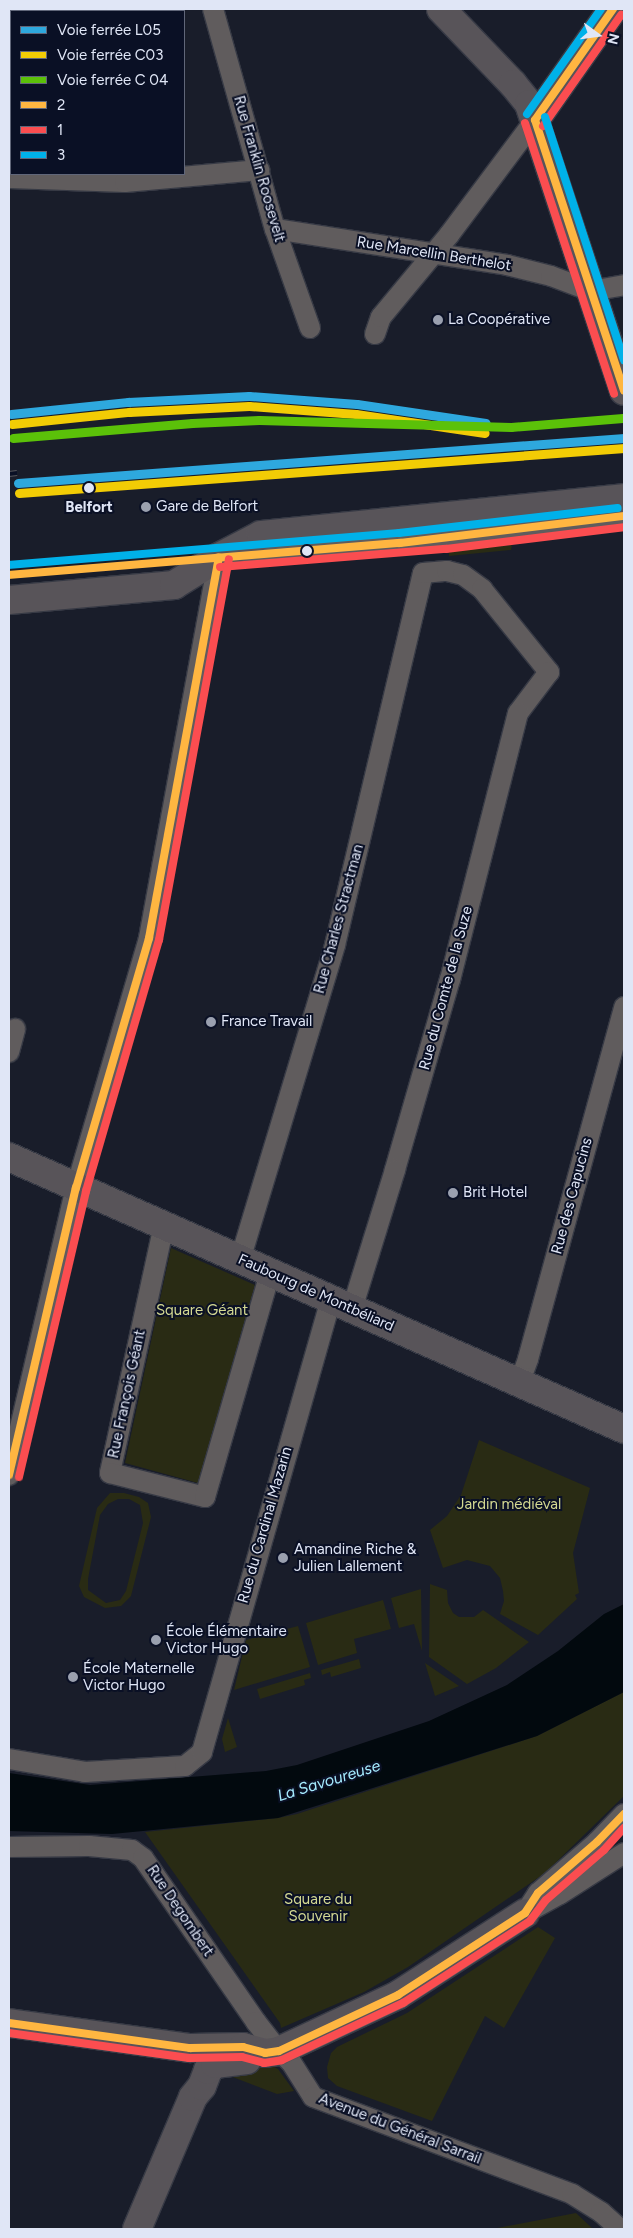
<!DOCTYPE html>
<meta charset="utf-8">
<style>
body{margin:0}
#map{position:relative;width:633px;height:2238px;overflow:hidden;background:#191d2a;font-family:Figtree,sans-serif}
div>[style]{position:absolute}
.green>*{inset:0;background:#292b14}
.water>*{inset:0;background:#02090e}
.roads{filter:drop-shadow(1px 0 #373a45) drop-shadow(-1px 0 #373a45) drop-shadow(0 1px #373a45) drop-shadow(0 -1px #373a45)}
.street>*{height:20px;margin:-10px;padding:0 10px;transform-origin:10px;border-radius:10px;background:#605c5d}
.secondary>*{height:28px;margin:-14px;padding:0 14px;transform-origin:14px;border-radius:14px;background:#585459}
.rail>*{height:5.5px;margin-top:-2.75px;transform-origin:0;background:repeating-linear-gradient(90deg,#0a1025 0 11px,#54545b 0 22px);box-sizing:border-box;border-block:1px solid #54545b}
.bus-1>*{height:8px;margin:-4px;padding:0 4px;transform-origin:4px;border-radius:4px;background:#ffb641}
.bus-2>*{height:8px;margin:-4px;padding:0 4px;transform-origin:4px;border-radius:4px;background:#fb4d50}
.bus-3>*{height:8px;margin:-4px;padding:0 4px;transform-origin:4px;border-radius:4px;background:#00b1e9}
.rail-1>*{height:9px;margin:-4.5px;padding:0 4.5px;transform-origin:4.5px;border-radius:4.5px;background:#2ea8de}
.rail-2>*{height:9px;margin:-4.5px;padding:0 4.5px;transform-origin:4.5px;border-radius:4.5px;background:#f2cc05}
.rail-3>*{height:9px;margin:-4.5px;padding:0 4.5px;transform-origin:4.5px;border-radius:4.5px;background:#5bc109}
.dots>*{width:14px;height:14px;translate:-50% -50%;box-sizing:border-box;border:2px solid #0a1025;border-radius:50%}
span{translate:-50% -50%;white-space:nowrap;text-align:center;line-height:1.15;-webkit-text-stroke:4px #0a1025;paint-order:stroke}
.street-label{font-size:15px;color:#e0e6f6}
.poi-label{font-size:15px;color:#e0e6f6}
.left{translate:0 -50%;text-align:left}
.stop-label{font-size:15px;color:#e0e6f6;font-weight:700}
.park-label{font-size:15px;color:#d4d992}
.water-label{font-size:16px;color:#a5ebfe;font-style:italic}
.frame{position:absolute;inset:0;border:10px solid #e0e6f6;pointer-events:none}
.legend{position:absolute;left:10px;top:10px;width:175px;height:165px;box-sizing:border-box;background:#0a1025;border:1px solid #606679;margin:0;padding:6px 9px;list-style:none;font-size:15px;color:#e0e6f6}
.legend li{display:flex;align-items:center;gap:10px;height:25px}
.legend b{width:25px;border:1px solid #606679}
.north{position:absolute;left:573px;top:10px;width:50px;height:50px;-webkit-text-stroke:4px #0a1025;paint-order:stroke;rotate:104deg;font-size:14px;font-weight:700;line-height:20px;text-align:center;color:#e0e6f6}
.north::after{content:'';display:block;margin:auto;width:18px;height:22px;background:#e0e6f6;clip-path:polygon(50% 0,100% 100%,50% 72%,0 100%)}
</style>
<div id="map">
<div class="green">
<i style="clip-path:polygon(512px 545px,511px 550px,449px 556px,449px 551px)"></i>
<i style="clip-path:polygon(171px 1248px,255px 1285px,198px 1483px,125px 1463px)"></i>
<i style="clip-path:polygon(479px 1440px,590px 1488px,573px 1553px,579px 1593px,575px 1595px,577px 1599px,538px 1635px,500px 1614px,504px 1601px,503px 1591px,500px 1578px,490px 1566px,467px 1560px,443px 1568px,430px 1530px,447px 1516px,461px 1495px)"></i>
<i style="clip-path:polygon(evenodd,110px 1493px,124px 1493px,139px 1497px,148px 1503px,151px 1517px,131px 1596px,121px 1606px,105px 1608px,84px 1597px,79px 1586px,97px 1508px,110px 1493px,118px 1499px,129px 1499px,140px 1505px,143px 1523px,126px 1591px,120px 1600px,106px 1603px,88px 1590px,88px 1579px,100px 1515px,108px 1504px,118px 1499px)"></i>
<i style="clip-path:polygon(430px 1584px,447px 1590px,448px 1603px,453px 1613px,459px 1617px,474px 1617px,483px 1610px,529px 1642px,496px 1668px,467px 1684px,429px 1657px)"></i>
<i style="clip-path:polygon(421px 1589px,422px 1651px,414px 1624px,399px 1628px,391px 1598px)"></i>
<i style="clip-path:polygon(383px 1600px,391px 1629px,354px 1639px,357px 1653px,318px 1665px,306px 1623px)"></i>
<i style="clip-path:polygon(298px 1626px,310px 1667px,234px 1690px,246px 1640px)"></i>
<i style="clip-path:polygon(359px 1659px,361px 1668px,331px 1677px,330px 1672px,322px 1675px,321px 1670px)"></i>
<i style="clip-path:polygon(425px 1663px,459px 1686px,435px 1696px)"></i>
<i style="clip-path:polygon(310px 1673px,311px 1678px,304px 1680px,305px 1685px,260px 1699px,257px 1689px)"></i>
<i style="clip-path:polygon(624px 1692px,624px 1796px,545px 1873px,408px 1967px,364px 1992px,281px 2028px,280px 2023px,145px 1832px,278px 1818px,297px 1814px,537px 1736px)"></i>
<i style="clip-path:polygon(228px 1718px,237px 1747px,225px 1752px,222px 1739px)"></i>
<i style="clip-path:polygon(538px 1927px,555px 1938px,504px 2028px,485px 2016px,432px 2121px,337px 2086px,328px 2078px,327px 2067px,331px 2053px,337px 2047px,407px 2013px)"></i>
<i style="clip-path:polygon(271px 2065px,278px 2069px,294px 2091px,277px 2094px,217px 2071px,224px 2067px)"></i>
<i style="clip-path:polygon(576px 2213px,593px 2229px,492px 2229px)"></i>
</div>
<div class="water">
<i style="clip-path:polygon(624px 1604px,624px 1692px,537px 1736px,278px 1818px,112px 1834px,9px 1831px,9px 1773px,90px 1785px,266px 1771px,297px 1765px,429px 1721px,507px 1685px,558px 1651px,604px 1614px)"></i>
</div>
<div class="roads">
<div class="street">
<i style="left:213px;top:9px;width:229px;rotate:74.3deg"></i>
<i style="left:275px;top:229px;width:105px;rotate:70.5deg"></i>
<i style="left:9px;top:56px;width:2px;rotate:27deg"></i>
<i style="left:9px;top:178px;width:116px;rotate:2deg"></i>
<i style="left:125px;top:182px;width:135px;rotate:-5.1deg"></i>
<i style="left:275px;top:229px;width:235px;rotate:8.8deg"></i>
<i style="left:507px;top:265px;width:45px;rotate:14deg"></i>
<i style="left:551px;top:276px;width:43px;rotate:20.6deg"></i>
<i style="left:591px;top:291px;width:34px;rotate:-10deg"></i>
<i style="left:375px;top:334px;width:18px;rotate:-71deg"></i>
<i style="left:381px;top:317px;width:107px;rotate:-50.3deg"></i>
<i style="left:449px;top:235px;width:144px;rotate:-53.2deg"></i>
<i style="left:9px;top:1052px;width:24px;rotate:-75deg"></i>
<i style="left:164px;top:1225px;width:254px;rotate:102.3deg"></i>
<i style="left:110px;top:1473px;width:98px;rotate:14.2deg"></i>
<i style="left:205px;top:1497px;width:233px;rotate:-73.8deg"></i>
<i style="left:240px;top:1260px;width:329px;rotate:-73.2deg"></i>
<i style="left:335px;top:945px;width:382px;rotate:-76.7deg"></i>
<i style="left:423px;top:573px;width:24px;rotate:-5deg"></i>
<i style="left:447px;top:571px;width:16px;rotate:14deg"></i>
<i style="left:463px;top:575px;width:24px;rotate:36deg"></i>
<i style="left:482px;top:589px;width:107px;rotate:51.1deg"></i>
<i style="left:549px;top:672px;width:51px;rotate:127.1deg"></i>
<i style="left:518px;top:713px;width:275px;rotate:104.3deg"></i>
<i style="left:450px;top:979px;width:199px;rotate:106.1deg"></i>
<i style="left:395px;top:1170px;width:145px;rotate:107.2deg"></i>
<i style="left:519px;top:1384px;width:27px;rotate:-70deg"></i>
<i style="left:528px;top:1359px;width:365px;rotate:-74.7deg"></i>
<i style="left:9px;top:1475px;width:295px;rotate:-76.9deg"></i>
<i style="left:76px;top:1188px;width:260px;rotate:-73.7deg"></i>
<i style="left:149px;top:938px;width:387px;rotate:-79.6deg"></i>
<i style="left:219px;top:557px;width:227px;rotate:-4.6deg"></i>
<i style="left:445px;top:539px;width:177px;rotate:-6.8deg"></i>
<i style="left:621px;top:518px;width:4px;rotate:-34deg"></i>
<i style="left:9px;top:1759px;width:77px;rotate:9.7deg"></i>
<i style="left:85px;top:1772px;width:100px;rotate:-3.4deg"></i>
<i style="left:185px;top:1766px;width:22px;rotate:-39deg"></i>
<i style="left:202px;top:1752px;width:471px;rotate:-74.1deg"></i>
<i style="left:9px;top:1847px;width:80px;rotate:-0.7deg"></i>
<i style="left:89px;top:1846px;width:43px;rotate:5.3deg"></i>
<i style="left:132px;top:1850px;width:14px;rotate:36deg"></i>
<i style="left:143px;top:1858px;width:199px;rotate:55.4deg"></i>
<i style="left:256px;top:2022px;width:37px;rotate:52deg"></i>
<i style="left:279px;top:2051px;width:16px;rotate:43deg"></i>
<i style="left:291px;top:2062px;width:41px;rotate:57.8deg"></i>
<i style="left:313px;top:2097px;width:277px;rotate:20.5deg"></i>
<i style="left:572px;top:2194px;width:34px;rotate:32deg"></i>
<i style="left:601px;top:2212px;width:25px;rotate:42deg"></i>
<i style="left:531px;top:1910px;width:33px;rotate:-29deg"></i>
<i style="left:560px;top:1894px;width:76px;rotate:-32.6deg"></i>
<i style="left:525px;top:1913px;width:24px;rotate:-57deg"></i>
<i style="left:538px;top:1893px;width:78px;rotate:-40.8deg"></i>
<i style="left:597px;top:1842px;width:39px;rotate:-46deg"></i>
</div>
<div class="secondary">
<i style="left:441px;top:9px;width:104px;rotate:46.2deg"></i>
<i style="left:513px;top:84px;width:26px;rotate:51deg"></i>
<i style="left:529px;top:104px;width:302px;rotate:71.7deg"></i>
<i style="left:535px;top:120px;width:136px;rotate:-54.9deg"></i>
<i style="left:9px;top:600px;width:166px;rotate:-5.2deg"></i>
<i style="left:174px;top:585px;width:53px;rotate:-31.9deg"></i>
<i style="left:219px;top:557px;width:47px;rotate:-27.6deg"></i>
<i style="left:261px;top:535px;width:365px;rotate:-5.8deg"></i>
<i style="left:9px;top:1157px;width:672px;rotate:23.86deg"></i>
<i style="left:9px;top:2023px;width:183px;rotate:7.9deg"></i>
<i style="left:190px;top:2048px;width:53px;rotate:-1.1deg"></i>
<i style="left:243px;top:2047px;width:23px;rotate:15deg"></i>
<i style="left:265px;top:2053px;width:14px;rotate:-8deg"></i>
<i style="left:279px;top:2051px;width:132px;rotate:-25.2deg"></i>
<i style="left:398px;top:1995px;width:151px;rotate:-32.8deg"></i>
<i style="left:137px;top:2229px;width:143px;rotate:-67deg"></i>
<i style="left:193px;top:2097px;width:14px;rotate:-51deg"></i>
<i style="left:202px;top:2086px;width:17px;rotate:-69deg"></i>
<i style="left:208px;top:2070px;width:9px;rotate:-41deg"></i>
<i style="left:215px;top:2064px;width:32px;rotate:-7deg"></i>
</div>
</div>
<div class="rail">
<i style="left:9px;top:474px;width:8px;rotate:-7deg"></i>
</div>
<div class="bus-1">
<i style="left:535px;top:120px;width:285px;rotate:71.8deg"></i>
<i style="left:535px;top:120px;width:136px;rotate:-54.9deg"></i>
<i style="left:9px;top:575px;width:392px;rotate:-4.7deg"></i>
<i style="left:400px;top:543px;width:226px;rotate:-6.9deg"></i>
<i style="left:9px;top:1475px;width:295px;rotate:-76.9deg"></i>
<i style="left:76px;top:1188px;width:260px;rotate:-73.7deg"></i>
<i style="left:149px;top:938px;width:387px;rotate:-79.6deg"></i>
<i style="left:9px;top:2023px;width:183px;rotate:7.9deg"></i>
<i style="left:190px;top:2048px;width:53px;rotate:-1.1deg"></i>
<i style="left:243px;top:2047px;width:23px;rotate:15deg"></i>
<i style="left:265px;top:2053px;width:14px;rotate:-8deg"></i>
<i style="left:279px;top:2051px;width:132px;rotate:-25.2deg"></i>
<i style="left:398px;top:1995px;width:151px;rotate:-32.8deg"></i>
<i style="left:525px;top:1913px;width:24px;rotate:-57deg"></i>
<i style="left:538px;top:1893px;width:78px;rotate:-40.8deg"></i>
<i style="left:597px;top:1842px;width:39px;rotate:-46deg"></i>
</div>
<div class="bus-2">
<i style="left:525px;top:123px;width:285px;rotate:71.8deg"></i>
<i style="left:543px;top:126px;width:136px;rotate:-54.9deg"></i>
<i style="left:220px;top:567px;width:227px;rotate:-4.6deg"></i>
<i style="left:446px;top:549px;width:179px;rotate:-7deg"></i>
<i style="left:19px;top:1477px;width:294px;rotate:-76.8deg"></i>
<i style="left:86px;top:1191px;width:261px;rotate:-73.8deg"></i>
<i style="left:159px;top:940px;width:387px;rotate:-79.6deg"></i>
<i style="left:9px;top:2033px;width:182px;rotate:7.9deg"></i>
<i style="left:189px;top:2058px;width:53px;rotate:-1.1deg"></i>
<i style="left:242px;top:2057px;width:23px;rotate:15deg"></i>
<i style="left:264px;top:2063px;width:18px;rotate:-9deg"></i>
<i style="left:282px;top:2060px;width:134px;rotate:-25.2deg"></i>
<i style="left:403px;top:2003px;width:151px;rotate:-32.8deg"></i>
<i style="left:530px;top:1921px;width:26px;rotate:-53deg"></i>
<i style="left:546px;top:1900px;width:77px;rotate:-40.8deg"></i>
<i style="left:604px;top:1850px;width:30px;rotate:-48deg"></i>
</div>
<div class="bus-3">
<i style="left:527px;top:114px;width:128px;rotate:-54.8deg"></i>
<i style="left:545px;top:117px;width:256px;rotate:72deg"></i>
<i style="left:9px;top:565px;width:391px;rotate:-4.7deg"></i>
<i style="left:399px;top:533px;width:220px;rotate:-6.5deg"></i>
</div>
<div class="rail-1">
<i style="left:11px;top:414px;width:118px;rotate:-5.9deg"></i>
<i style="left:128px;top:402px;width:121px;rotate:-2.8deg"></i>
<i style="left:249px;top:396px;width:108px;rotate:4.2deg"></i>
<i style="left:357px;top:404px;width:130px;rotate:8.4deg"></i>
<i style="left:18px;top:483px;width:608px;rotate:-4.25deg"></i>
</div>
<div class="rail-2">
<i style="left:12px;top:424px;width:118px;rotate:-5.9deg"></i>
<i style="left:129px;top:412px;width:120px;rotate:-2.9deg"></i>
<i style="left:249px;top:406px;width:107px;rotate:4.3deg"></i>
<i style="left:356px;top:414px;width:130px;rotate:8.4deg"></i>
<i style="left:19px;top:493px;width:607px;rotate:-4.25deg"></i>
</div>
<div class="rail-3">
<i style="left:13px;top:438px;width:180px;rotate:-4.8deg"></i>
<i style="left:192px;top:423px;width:67px;rotate:-2.6deg"></i>
<i style="left:259px;top:420px;width:252px;rotate:1.6deg"></i>
<i style="left:511px;top:427px;width:112px;rotate:-4.6deg"></i>
</div>
<div class="dots">
<i style="left:438px;top:320px;background:#9aa0af"></i>
<i style="left:89px;top:488px;background:#e0e6f6"></i>
<i style="left:146px;top:507px;background:#9aa0af"></i>
<i style="left:307px;top:551px;background:#e0e6f6"></i>
<i style="left:211px;top:1022px;background:#9aa0af"></i>
<i style="left:453px;top:1193px;background:#9aa0af"></i>
<i style="left:283px;top:1558px;background:#9aa0af"></i>
<i style="left:156px;top:1640px;background:#9aa0af"></i>
<i style="left:73px;top:1677px;background:#9aa0af"></i>
</div>
<div class="street-label">
<span style="left:259px;top:169px;rotate:74deg">Rue Franklin Roosevelt</span>
<span style="left:434px;top:254px;rotate:9deg">Rue Marcellin Berthelot</span>
<span style="left:339px;top:919px;rotate:-75deg">Rue Charles Stractman</span>
<span style="left:446px;top:988px;rotate:-75deg">Rue du Comte de la Suze</span>
<span style="left:572px;top:1196px;rotate:-75deg">Rue des Capucins</span>
<span style="left:316px;top:1293px;rotate:24deg">Faubourg de Montbéliard</span>
<span style="left:127px;top:1394px;rotate:-78deg">Rue François Géant</span>
<span style="left:265px;top:1525px;rotate:-74deg">Rue du Cardinal Mazarin</span>
<span style="left:180px;top:1911px;rotate:56deg">Rue Degombert</span>
<span style="left:400px;top:2129px;rotate:21deg">Avenue du Général Sarrail</span>
</div>
<div class="poi-label">
<span class="left" style="left:448px;top:320px">La Coopérative</span>
<span class="left" style="left:156px;top:507px">Gare de Belfort</span>
<span class="left" style="left:221px;top:1022px">France Travail</span>
<span class="left" style="left:463px;top:1193px">Brit Hotel</span>
<span class="left" style="left:294px;top:1558px">Amandine Riche &amp;<br>Julien Lallement</span>
<span class="left" style="left:166px;top:1640px">École Élémentaire<br>Victor Hugo</span>
<span class="left" style="left:83px;top:1677px">École Maternelle<br>Victor Hugo</span>
</div>
<div class="stop-label">
<span style="left:89px;top:508px">Belfort</span>
</div>
<div class="park-label">
<span style="left:202px;top:1311px">Square Géant</span>
<span style="left:509px;top:1505px">Jardin médiéval</span>
<span style="left:318px;top:1908px">Square du<br>Souvenir</span>
</div>
<div class="water-label">
<span style="left:329px;top:1781px;rotate:-17deg">La Savoureuse</span>
</div>
<div class="frame"></div>
<ul class="legend">
<li><b style="height:6px;background:#2ea8de"></b>Voie ferrée L05</li>
<li><b style="height:6px;background:#f2cc05"></b>Voie ferrée C03</li>
<li><b style="height:6px;background:#5bc109"></b>Voie ferrée C 04</li>
<li><b style="height:6px;background:#ffb641"></b>2</li>
<li><b style="height:6px;background:#fb4d50"></b>1</li>
<li><b style="height:6px;background:#00b1e9"></b>3</li>
</ul>
<div class="north">N</div>
</div>
